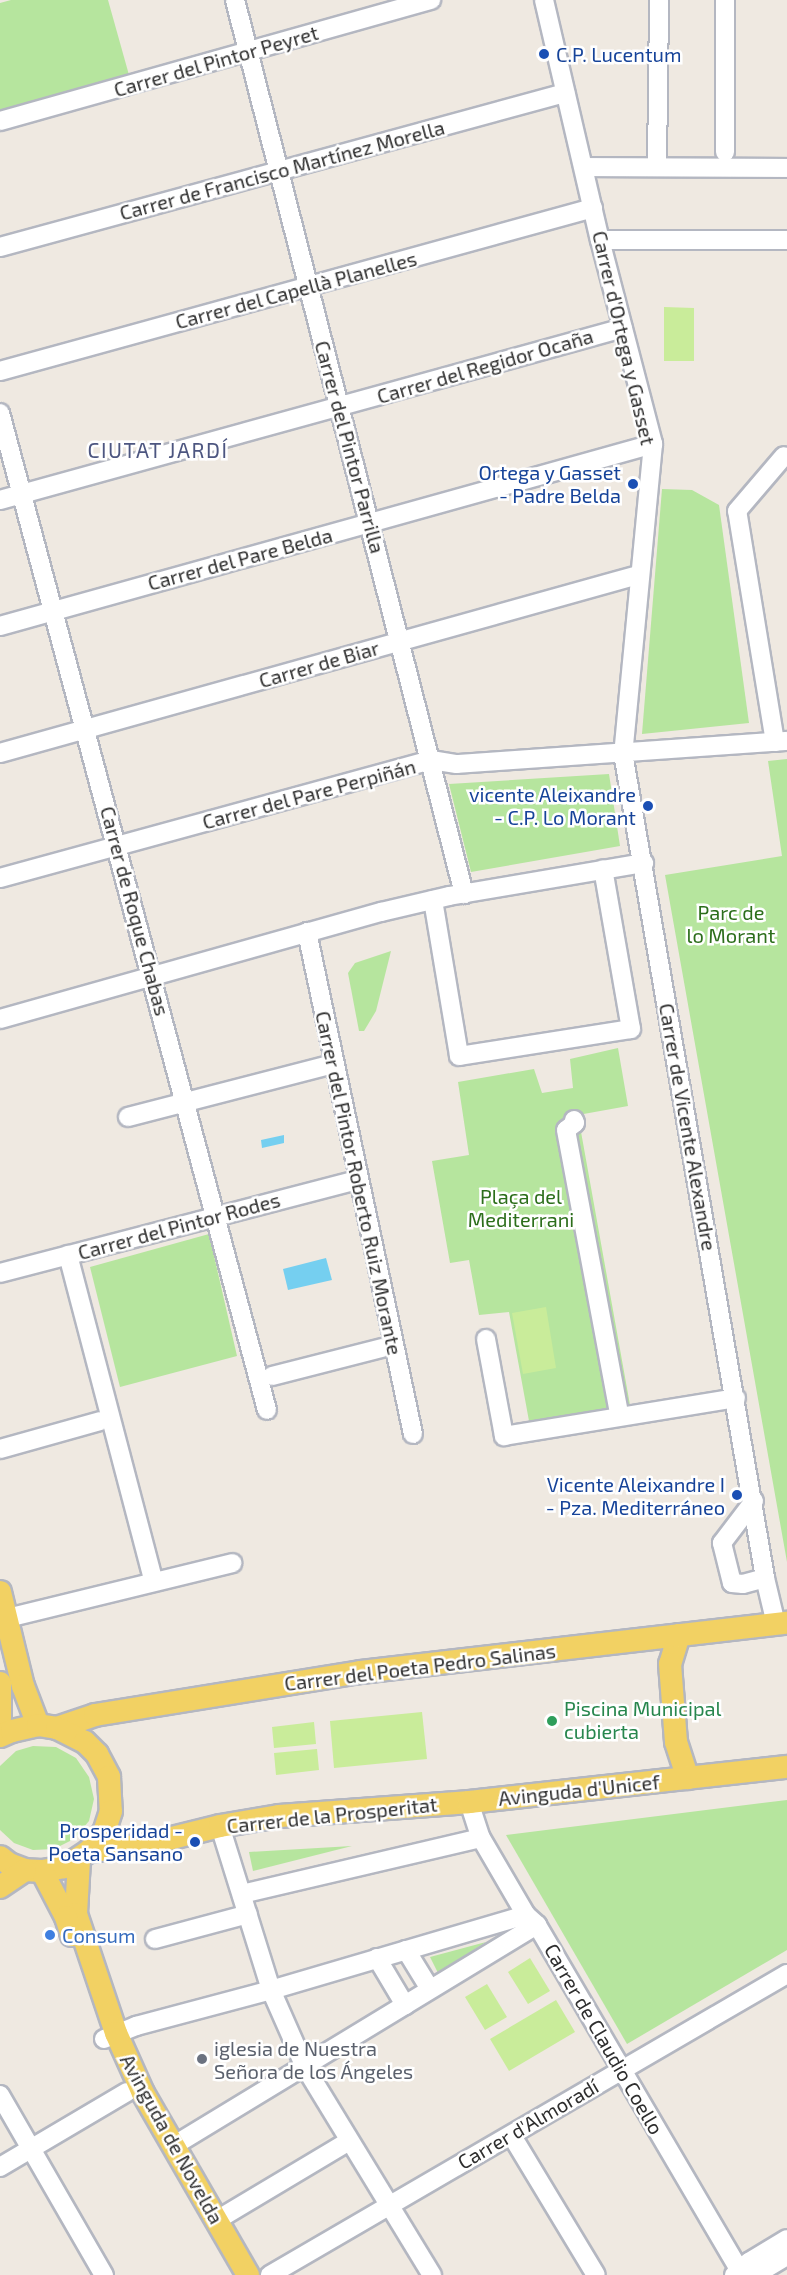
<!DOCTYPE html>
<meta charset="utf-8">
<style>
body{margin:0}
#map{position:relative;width:787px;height:2275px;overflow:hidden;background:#efe9e1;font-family:"Exo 2",sans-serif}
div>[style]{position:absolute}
.green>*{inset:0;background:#b6e59e}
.pitch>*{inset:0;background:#c9ec9a}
.water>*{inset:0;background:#75cff0}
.roads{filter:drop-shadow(2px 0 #b4b7c1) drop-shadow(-2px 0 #b4b7c1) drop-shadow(0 2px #b4b7c1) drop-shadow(0 -2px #b4b7c1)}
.minor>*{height:18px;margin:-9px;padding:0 9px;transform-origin:9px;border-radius:9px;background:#fff}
.major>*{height:22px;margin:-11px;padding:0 11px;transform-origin:11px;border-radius:11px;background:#f2d163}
.dots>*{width:16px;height:16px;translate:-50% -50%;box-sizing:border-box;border:3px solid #fff;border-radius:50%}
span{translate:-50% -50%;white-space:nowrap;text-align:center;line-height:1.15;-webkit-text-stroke:5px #fff;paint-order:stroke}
.transit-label{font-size:20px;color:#164399}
.left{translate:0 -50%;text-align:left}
.right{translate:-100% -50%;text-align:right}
.street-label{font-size:20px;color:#2e2e2e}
.park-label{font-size:20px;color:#2c6e1b}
.leisure-label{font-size:20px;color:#27864d}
.shop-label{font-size:20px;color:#366cbe}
.worship-label{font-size:20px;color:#5b616d}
.neighbourhood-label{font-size:21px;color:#4d5680;letter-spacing:1.5px}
</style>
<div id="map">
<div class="green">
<i style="clip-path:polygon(11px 0,108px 0,129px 75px,0 110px,0 3px)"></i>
<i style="clip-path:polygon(662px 489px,692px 490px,719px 505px,749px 723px,642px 734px)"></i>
<i style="clip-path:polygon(787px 759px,787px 1562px,665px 875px,782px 856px,768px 761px)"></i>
<i style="clip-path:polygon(609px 774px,620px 846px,471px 872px,449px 784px)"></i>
<i style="clip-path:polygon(391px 951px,376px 1011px,364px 1031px,359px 1031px,348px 973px,355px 963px)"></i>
<i style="clip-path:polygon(618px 1048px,628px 1106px,578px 1115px,630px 1405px,529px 1421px,509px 1312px,479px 1315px,469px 1260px,450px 1263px,432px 1161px,469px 1155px,458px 1082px,534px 1069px,542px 1093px,573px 1088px,570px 1059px)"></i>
<i style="clip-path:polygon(209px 1234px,237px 1356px,120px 1387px,90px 1267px)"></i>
<i style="clip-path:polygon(33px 1746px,56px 1747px,76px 1758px,89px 1777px,94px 1799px,89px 1821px,74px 1839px,54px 1849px,33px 1850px,14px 1843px,0 1830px,0 1766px,16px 1751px)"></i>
<i style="clip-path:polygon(787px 1800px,787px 1950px,627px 2044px,506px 1835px)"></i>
<i style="clip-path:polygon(352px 1846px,253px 1871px,249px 1852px)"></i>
<i style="clip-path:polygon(486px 1942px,438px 1973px,430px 1957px)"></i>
</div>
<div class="pitch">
<i style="clip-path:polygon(664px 307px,694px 308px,694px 361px,664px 361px)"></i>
<i style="clip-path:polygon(546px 1307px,556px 1368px,523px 1374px,512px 1313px)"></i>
<i style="clip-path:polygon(422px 1712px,427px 1759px,334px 1768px,330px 1721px)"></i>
<i style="clip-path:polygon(314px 1722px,316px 1744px,274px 1748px,272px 1727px)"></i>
<i style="clip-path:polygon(317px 1749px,319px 1770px,276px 1775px,274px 1753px)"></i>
<i style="clip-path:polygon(530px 1958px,550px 1991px,528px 2004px,508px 1972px)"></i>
<i style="clip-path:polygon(487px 1984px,507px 2017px,485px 2030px,465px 1997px)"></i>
<i style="clip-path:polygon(556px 2000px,575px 2032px,509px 2071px,490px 2039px)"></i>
</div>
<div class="water">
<i style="clip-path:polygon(284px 1135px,284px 1143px,262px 1148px,261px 1140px)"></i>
<i style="clip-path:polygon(326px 1258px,332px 1280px,288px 1290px,283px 1269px)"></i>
</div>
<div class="roads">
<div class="minor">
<i style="left:235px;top:0;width:923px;rotate:75.63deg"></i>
<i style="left:544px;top:0;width:246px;rotate:76.9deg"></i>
<i style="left:600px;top:240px;width:211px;rotate:75.4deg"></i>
<i style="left:653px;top:444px;width:310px;rotate:95.5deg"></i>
<i style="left:623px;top:753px;width:837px;rotate:80.23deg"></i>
<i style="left:765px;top:1578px;width:47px;rotate:76.6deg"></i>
<i style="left:0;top:121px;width:448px;rotate:-15.7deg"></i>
<i style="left:725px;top:152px;width:152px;rotate:-90deg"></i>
<i style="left:584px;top:167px;width:203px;rotate:0.3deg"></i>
<i style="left:657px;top:167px;width:167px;rotate:-89.3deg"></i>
<i style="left:600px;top:240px;width:187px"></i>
<i style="left:0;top:247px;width:586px;rotate:-15.25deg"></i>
<i style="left:0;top:371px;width:615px;rotate:-15.37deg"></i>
<i style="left:0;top:413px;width:1032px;rotate:75.01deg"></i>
<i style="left:0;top:500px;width:646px;rotate:-15.43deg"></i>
<i style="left:0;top:626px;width:678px;rotate:-15.57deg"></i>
<i style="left:775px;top:742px;width:234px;rotate:-99.3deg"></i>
<i style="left:737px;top:511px;width:72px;rotate:-49.5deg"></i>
<i style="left:0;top:753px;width:662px;rotate:-15.59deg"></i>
<i style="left:0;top:878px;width:447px;rotate:-15.3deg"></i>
<i style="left:431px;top:760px;width:26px;rotate:9deg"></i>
<i style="left:457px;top:764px;width:331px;rotate:-4deg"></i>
<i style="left:433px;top:900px;width:158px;rotate:80.5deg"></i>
<i style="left:459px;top:1056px;width:174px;rotate:-8.9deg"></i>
<i style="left:631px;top:1029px;width:162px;rotate:-99.9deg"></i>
<i style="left:307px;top:932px;width:513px;rotate:78.08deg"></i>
<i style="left:0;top:1019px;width:396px;rotate:-15.7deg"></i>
<i style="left:381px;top:912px;width:70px;rotate:-13.2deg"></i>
<i style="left:449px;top:896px;width:198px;rotate:-9.6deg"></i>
<i style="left:128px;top:1117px;width:212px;rotate:-14.5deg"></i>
<i style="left:574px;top:1120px;width:3px;rotate:72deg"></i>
<i style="left:575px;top:1123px;width:11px;rotate:142deg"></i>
<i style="left:566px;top:1130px;width:283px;rotate:79.4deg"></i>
<i style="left:68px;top:1255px;width:336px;rotate:75.3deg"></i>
<i style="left:0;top:1273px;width:370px;rotate:-14.6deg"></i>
<i style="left:486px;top:1339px;width:99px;rotate:79.5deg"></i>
<i style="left:504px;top:1436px;width:235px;rotate:-9.3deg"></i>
<i style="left:272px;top:1376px;width:114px;rotate:-14.3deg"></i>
<i style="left:0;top:1449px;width:104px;rotate:-15.6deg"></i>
<i style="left:754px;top:1501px;width:53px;rotate:127.3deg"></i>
<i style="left:722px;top:1543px;width:41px;rotate:76deg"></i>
<i style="left:732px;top:1583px;width:11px;rotate:5deg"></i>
<i style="left:743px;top:1584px;width:23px;rotate:-15deg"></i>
<i style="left:7px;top:1618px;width:232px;rotate:-13.7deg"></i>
<i style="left:469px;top:1802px;width:38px;rotate:72deg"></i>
<i style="left:481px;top:1838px;width:89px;rotate:59.7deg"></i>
<i style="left:526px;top:1915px;width:15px;rotate:42deg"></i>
<i style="left:537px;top:1925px;width:406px;rotate:59.6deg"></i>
<i style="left:220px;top:1826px;width:172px;rotate:72.7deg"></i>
<i style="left:271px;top:1990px;width:84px;rotate:66.2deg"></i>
<i style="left:305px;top:2067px;width:244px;rotate:58.6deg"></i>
<i style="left:242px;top:1894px;width:245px;rotate:-13.2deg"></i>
<i style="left:155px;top:1939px;width:96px;rotate:-15deg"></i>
<i style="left:406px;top:1950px;width:46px;rotate:58.4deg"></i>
<i style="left:377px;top:1958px;width:55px;rotate:59.2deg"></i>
<i style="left:104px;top:2039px;width:35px;rotate:-22deg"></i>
<i style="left:136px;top:2026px;width:140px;rotate:-14.9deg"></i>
<i style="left:271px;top:1990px;width:266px;rotate:-16.4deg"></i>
<i style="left:0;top:2095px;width:208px;rotate:60deg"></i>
<i style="left:512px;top:2136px;width:162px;rotate:58.9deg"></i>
<i style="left:173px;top:2146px;width:426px;rotate:-31.3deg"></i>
<i style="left:0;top:2167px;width:147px;rotate:-30.6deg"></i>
<i style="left:217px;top:2220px;width:154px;rotate:-30.9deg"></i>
<i style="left:270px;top:2275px;width:598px;rotate:-30.21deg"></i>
<i style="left:734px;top:2275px;width:20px;rotate:-41deg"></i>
<i style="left:749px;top:2262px;width:44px;rotate:-31.2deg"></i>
<i style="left:755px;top:2275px;width:37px;rotate:-31deg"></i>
</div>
<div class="major">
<i style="left:0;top:1592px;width:97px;rotate:76.3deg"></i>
<i style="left:23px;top:1686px;width:42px;rotate:69deg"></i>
<i style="left:679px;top:1635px;width:30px;rotate:107deg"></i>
<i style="left:670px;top:1664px;width:78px;rotate:85.6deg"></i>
<i style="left:676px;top:1742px;width:38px;rotate:72deg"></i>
<i style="left:0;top:1683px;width:35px;rotate:90deg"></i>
<i style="left:57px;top:1728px;width:40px;rotate:-18.9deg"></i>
<i style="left:95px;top:1715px;width:269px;rotate:-9.2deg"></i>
<i style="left:361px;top:1672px;width:429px;rotate:-6.6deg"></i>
<i style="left:0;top:1736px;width:13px;rotate:-23deg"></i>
<i style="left:12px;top:1731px;width:27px;rotate:-13deg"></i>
<i style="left:38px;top:1725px;width:19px;rotate:9deg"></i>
<i style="left:57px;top:1728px;width:31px;rotate:27deg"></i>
<i style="left:85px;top:1742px;width:17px;rotate:45deg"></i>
<i style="left:97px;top:1754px;width:26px;rotate:62deg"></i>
<i style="left:109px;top:1777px;width:34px;rotate:87deg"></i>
<i style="left:111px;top:1811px;width:22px;rotate:108deg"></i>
<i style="left:104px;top:1832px;width:24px;rotate:128deg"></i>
<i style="left:89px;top:1851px;width:29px;rotate:146deg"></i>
<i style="left:65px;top:1867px;width:23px;rotate:170deg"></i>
<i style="left:42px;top:1871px;width:17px;rotate:-177deg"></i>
<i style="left:25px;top:1870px;width:17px;rotate:-159deg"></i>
<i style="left:9px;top:1864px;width:11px;rotate:-142deg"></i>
<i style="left:89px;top:1851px;width:51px;rotate:-5.6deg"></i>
<i style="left:140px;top:1846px;width:82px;rotate:-14deg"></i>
<i style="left:220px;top:1826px;width:61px;rotate:-9.5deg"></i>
<i style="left:280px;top:1816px;width:190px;rotate:-4.2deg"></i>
<i style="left:469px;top:1802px;width:320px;rotate:-6.3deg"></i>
<i style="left:79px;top:1860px;width:54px;rotate:93.2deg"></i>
<i style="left:76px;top:1914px;width:126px;rotate:71.4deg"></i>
<i style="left:116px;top:2033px;width:66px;rotate:65.8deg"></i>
<i style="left:143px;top:2093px;width:210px;rotate:60deg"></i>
<i style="left:42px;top:1871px;width:52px;rotate:62.4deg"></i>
<i style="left:66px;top:1917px;width:19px;rotate:72deg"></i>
<i style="left:0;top:1887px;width:30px;rotate:-34deg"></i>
</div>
</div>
<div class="dots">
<i style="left:544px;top:54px;background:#1a4fb4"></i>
<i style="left:633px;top:484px;background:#1a4fb4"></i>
<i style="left:648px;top:806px;background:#1a4fb4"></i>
<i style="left:737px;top:1495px;background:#1a4fb4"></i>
<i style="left:552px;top:1721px;background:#2e9e5b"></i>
<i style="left:195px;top:1842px;background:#1a4fb4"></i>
<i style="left:50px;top:1935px;background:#3f7fe0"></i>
<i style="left:202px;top:2059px;background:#6b7280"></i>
</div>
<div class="transit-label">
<span class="left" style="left:556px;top:54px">C.P. Lucentum</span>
<span class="right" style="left:621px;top:484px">Ortega y Gasset<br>- Padre Belda</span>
<span class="right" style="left:636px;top:806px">vicente Aleixandre<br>- C.P. Lo Morant</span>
<span class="right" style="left:725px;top:1496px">Vicente Aleixandre I<br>- Pza. Mediterráneo</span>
<span class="right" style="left:183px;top:1842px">Prosperidad -<br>Poeta Sansano</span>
</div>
<div class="street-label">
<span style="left:216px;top:61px;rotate:-16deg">Carrer del Pintor Peyret</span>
<span style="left:282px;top:170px;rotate:-15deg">Carrer de Francisco Martínez Morella</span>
<span style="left:296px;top:290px;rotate:-15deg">Carrer del Capellà Planelles</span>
<span style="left:624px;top:338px;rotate:77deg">Carrer d'Ortega y Gasset</span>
<span style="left:485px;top:366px;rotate:-16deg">Carrer del Regidor Ocaña</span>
<span style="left:350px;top:447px;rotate:75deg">Carrer del Pintor Parrilla</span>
<span style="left:240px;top:559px;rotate:-15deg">Carrer del Pare Belda</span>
<span style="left:319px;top:664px;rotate:-16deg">Carrer de Biar</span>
<span style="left:309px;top:794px;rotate:-15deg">Carrer del Pare Perpiñán</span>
<span style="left:135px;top:911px;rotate:75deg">Carrer de Roque Chabas</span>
<span style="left:688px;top:1127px;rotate:80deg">Carrer de Vicente Alexandre</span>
<span style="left:359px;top:1183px;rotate:78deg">Carrer del Pintor Roberto Ruiz Morante</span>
<span style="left:179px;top:1226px;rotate:-15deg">Carrer del Pintor Rodes</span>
<span style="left:420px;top:1667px;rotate:-7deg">Carrer del Poeta Pedro Salinas</span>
<span style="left:579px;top:1790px;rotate:-6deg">Avinguda d'Unicef</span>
<span style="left:332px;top:1815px;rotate:-6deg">Carrer de la Prosperitat</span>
<span style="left:604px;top:2039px;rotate:60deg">Carrer de Claudio Coello</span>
<span style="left:528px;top:2124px;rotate:-30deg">Carrer d'Almoradí</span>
<span style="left:172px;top:2139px;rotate:61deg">Avinguda de Novelda</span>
</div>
<div class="park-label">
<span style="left:731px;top:924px">Parc de<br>lo Morant</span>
<span style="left:521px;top:1208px">Plaça del<br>Mediterrani</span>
</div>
<div class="leisure-label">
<span class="left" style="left:564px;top:1720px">Piscina Municipal<br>cubierta</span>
</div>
<div class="shop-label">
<span class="left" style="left:62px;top:1935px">Consum</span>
</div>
<div class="worship-label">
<span class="left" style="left:214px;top:2060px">iglesia de Nuestra<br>Señora de los Ángeles</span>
</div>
<div class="neighbourhood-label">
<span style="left:158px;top:450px">CIUTAT JARDÍ</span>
</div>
</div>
